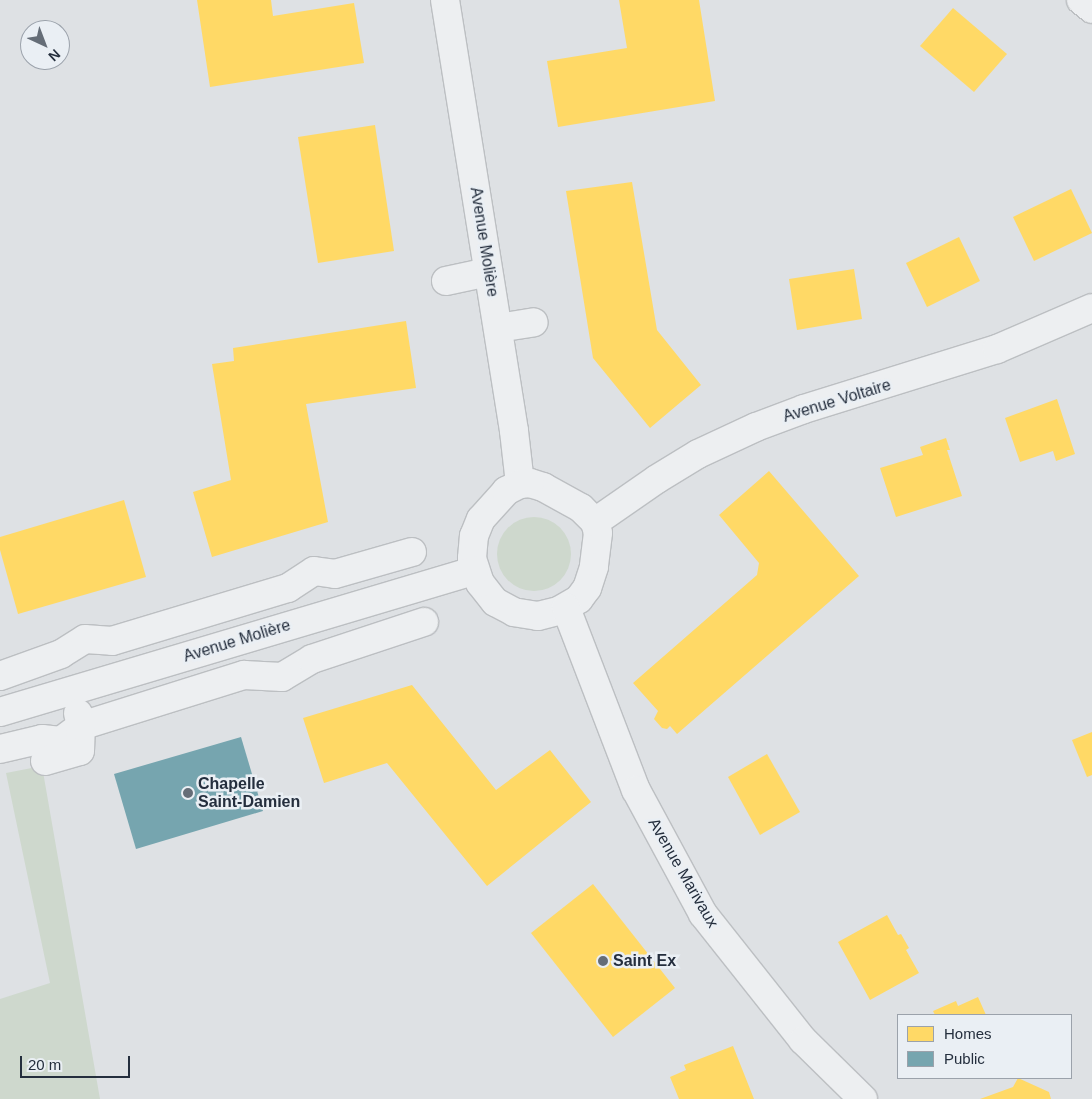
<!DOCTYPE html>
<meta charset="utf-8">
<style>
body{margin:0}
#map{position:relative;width:1092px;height:1099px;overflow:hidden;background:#dee1e4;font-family:Helvetica,sans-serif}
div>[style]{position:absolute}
.green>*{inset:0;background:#ced8cd}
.round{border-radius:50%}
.homes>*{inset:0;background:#ffd966}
.public>*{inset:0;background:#76a5af}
.roads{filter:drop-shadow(1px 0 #bcbfc2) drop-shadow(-1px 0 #bcbfc2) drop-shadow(0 1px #bcbfc2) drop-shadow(0 -1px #bcbfc2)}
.minor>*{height:28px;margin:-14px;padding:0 14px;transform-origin:14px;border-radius:14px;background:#edeff1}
.dots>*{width:14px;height:14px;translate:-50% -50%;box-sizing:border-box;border:2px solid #eaeff4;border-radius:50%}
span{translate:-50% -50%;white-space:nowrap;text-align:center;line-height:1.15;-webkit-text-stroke:5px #eaeff4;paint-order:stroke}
.street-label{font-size:16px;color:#242e3d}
.poi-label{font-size:16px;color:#242e3d;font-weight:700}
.left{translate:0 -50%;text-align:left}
.legend{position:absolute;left:897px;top:1014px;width:175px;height:65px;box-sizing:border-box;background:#eaeff4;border:1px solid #9ba2ab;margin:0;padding:6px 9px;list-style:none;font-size:15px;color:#242e3d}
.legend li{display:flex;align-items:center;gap:10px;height:25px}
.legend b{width:25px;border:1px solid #9ba2ab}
.north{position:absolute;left:20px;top:20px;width:50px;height:50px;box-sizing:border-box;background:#eaeff4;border:1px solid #9ba2ab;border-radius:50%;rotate:137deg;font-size:14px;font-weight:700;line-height:20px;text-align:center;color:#242e3d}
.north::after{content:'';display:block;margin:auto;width:18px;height:22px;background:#656d77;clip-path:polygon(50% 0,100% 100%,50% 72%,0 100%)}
.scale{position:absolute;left:20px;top:1056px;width:110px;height:22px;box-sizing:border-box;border:2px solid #242e3d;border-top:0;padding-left:6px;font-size:15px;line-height:18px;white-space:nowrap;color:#242e3d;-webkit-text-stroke:4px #eaeff4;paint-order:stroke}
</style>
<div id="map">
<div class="green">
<i class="round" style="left:497px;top:517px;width:74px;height:74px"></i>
<i style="clip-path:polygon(42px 766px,100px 1099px,0 1099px,0 999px,50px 983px,6px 773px)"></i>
</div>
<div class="homes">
<i style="clip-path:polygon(197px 0,271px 0,273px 16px,354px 3px,364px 63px,210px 87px)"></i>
<i style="clip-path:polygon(619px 0,699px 0,715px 101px,558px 127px,547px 61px,627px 48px)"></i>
<i style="clip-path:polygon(953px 8px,1007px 54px,974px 92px,920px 46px)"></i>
<i style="clip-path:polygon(375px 125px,394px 251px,318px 263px,298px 137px)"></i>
<i style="clip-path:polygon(632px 182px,657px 330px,701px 385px,650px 428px,593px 358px,566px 191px)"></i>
<i style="clip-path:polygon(1071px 189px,1092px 233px,1034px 261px,1013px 217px)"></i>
<i style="clip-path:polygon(959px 237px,980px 281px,927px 307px,906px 263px)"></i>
<i style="clip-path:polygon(854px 269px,862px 319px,797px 330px,789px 279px)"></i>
<i style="clip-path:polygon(406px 321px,416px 388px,306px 404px,328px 522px,212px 557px,193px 492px,231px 480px,212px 364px,234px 361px,233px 348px)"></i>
<i style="clip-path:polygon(1057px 399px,1075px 454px,1056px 461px,1053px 451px,1020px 462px,1005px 418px)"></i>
<i style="clip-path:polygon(946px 438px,950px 450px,947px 450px,962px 496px,896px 517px,880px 468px,923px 455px,920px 447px)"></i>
<i style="clip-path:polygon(769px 471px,859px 576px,677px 734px,670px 726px,667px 729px,662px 728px,654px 719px,658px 711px,633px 683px,757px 575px,759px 563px,719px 515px)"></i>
<i style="clip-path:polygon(124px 500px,146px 577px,18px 614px,0 550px,0 537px)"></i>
<i style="clip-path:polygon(412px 685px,496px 790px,550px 750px,591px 802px,487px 886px,387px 763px,324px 783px,303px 718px)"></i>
<i style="clip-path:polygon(1092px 732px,1092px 775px,1087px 777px,1072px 740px)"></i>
<i style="clip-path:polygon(767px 754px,800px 812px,760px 835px,728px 777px)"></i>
<i style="clip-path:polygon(593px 884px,675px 988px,613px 1037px,531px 933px)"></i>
<i style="clip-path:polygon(887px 915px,898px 935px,901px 934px,909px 948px,906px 950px,919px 973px,870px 1000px,838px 942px)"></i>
<i style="clip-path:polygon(978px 997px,986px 1015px,935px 1015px,933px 1011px,956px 1001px,958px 1006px)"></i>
<i style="clip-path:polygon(733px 1046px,754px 1099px,679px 1099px,670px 1077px,686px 1070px,684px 1065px)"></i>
<i style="clip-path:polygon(1018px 1078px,1049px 1092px,1051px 1099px,980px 1099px,1013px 1087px)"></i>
</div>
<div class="public">
<i style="clip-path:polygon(241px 737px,263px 811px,136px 849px,114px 774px)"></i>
</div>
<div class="roads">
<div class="minor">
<i style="left:445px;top:0;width:436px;rotate:80.9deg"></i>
<i style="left:514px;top:431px;width:53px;rotate:83.5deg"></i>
<i style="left:1081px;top:0;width:14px;rotate:39deg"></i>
<i style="left:446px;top:281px;width:43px;rotate:-12.1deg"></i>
<i style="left:498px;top:328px;width:36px;rotate:-9deg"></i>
<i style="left:530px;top:483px;width:14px;rotate:17deg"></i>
<i style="left:543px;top:487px;width:43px;rotate:28.9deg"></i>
<i style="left:581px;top:508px;width:20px;rotate:45deg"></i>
<i style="left:595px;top:522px;width:11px;rotate:75deg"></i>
<i style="left:598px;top:533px;width:34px;rotate:97deg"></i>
<i style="left:594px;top:567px;width:22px;rotate:108deg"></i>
<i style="left:587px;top:588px;width:14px;rotate:126deg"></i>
<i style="left:579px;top:599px;width:24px;rotate:150deg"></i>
<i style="left:558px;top:611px;width:21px;rotate:166deg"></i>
<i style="left:538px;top:616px;width:24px;rotate:-171deg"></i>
<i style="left:514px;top:612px;width:21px;rotate:-152deg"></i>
<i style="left:495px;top:602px;width:24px;rotate:-128deg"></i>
<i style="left:480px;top:583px;width:26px;rotate:-108deg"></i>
<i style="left:472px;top:558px;width:22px;rotate:-85deg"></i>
<i style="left:474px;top:536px;width:18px;rotate:-68deg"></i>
<i style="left:481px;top:519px;width:38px;rotate:-48deg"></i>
<i style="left:506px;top:491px;width:16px;rotate:-27deg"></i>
<i style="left:520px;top:484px;width:10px;rotate:-6deg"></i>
<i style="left:595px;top:522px;width:75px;rotate:-34.7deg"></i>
<i style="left:657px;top:479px;width:48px;rotate:-31.4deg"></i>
<i style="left:698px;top:454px;width:64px;rotate:-25deg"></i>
<i style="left:756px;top:427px;width:51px;rotate:-20.6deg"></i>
<i style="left:804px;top:409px;width:202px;rotate:-17.3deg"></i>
<i style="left:997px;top:349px;width:103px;rotate:-23.3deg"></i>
<i style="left:566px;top:608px;width:195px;rotate:69deg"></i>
<i style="left:636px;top:790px;width:141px;rotate:61.6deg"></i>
<i style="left:703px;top:914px;width:161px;rotate:51.6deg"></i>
<i style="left:803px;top:1040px;width:84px;rotate:44.5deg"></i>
<i style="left:0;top:676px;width:65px;rotate:-19.8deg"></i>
<i style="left:61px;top:654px;width:28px;rotate:-32deg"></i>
<i style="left:85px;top:639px;width:27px;rotate:4deg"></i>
<i style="left:112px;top:641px;width:184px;rotate:-16.8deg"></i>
<i style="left:288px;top:588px;width:31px;rotate:-33deg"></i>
<i style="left:314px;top:571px;width:21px;rotate:8deg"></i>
<i style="left:335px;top:574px;width:80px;rotate:-15.9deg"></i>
<i style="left:0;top:712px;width:495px;rotate:-16.6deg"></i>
<i style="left:0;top:749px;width:43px;rotate:-13.4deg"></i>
<i style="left:42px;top:739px;width:19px;rotate:6deg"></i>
<i style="left:61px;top:741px;width:25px;rotate:-37deg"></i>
<i style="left:81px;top:726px;width:171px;rotate:-17.4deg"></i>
<i style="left:244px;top:675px;width:38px;rotate:3deg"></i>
<i style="left:282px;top:677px;width:35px;rotate:-31deg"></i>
<i style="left:312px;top:659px;width:118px;rotate:-18.3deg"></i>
<i style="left:45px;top:761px;width:36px;rotate:-16deg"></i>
<i style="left:80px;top:751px;width:25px;rotate:-88deg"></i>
<i style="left:81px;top:726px;width:13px;rotate:-103deg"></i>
</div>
</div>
<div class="dots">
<i style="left:188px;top:793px;background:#656d77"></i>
<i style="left:603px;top:961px;background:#656d77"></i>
</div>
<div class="street-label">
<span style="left:484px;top:242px;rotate:81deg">Avenue Molière</span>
<span style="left:837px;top:401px;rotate:-17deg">Avenue Voltaire</span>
<span style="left:237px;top:641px;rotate:-17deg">Avenue Molière</span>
<span style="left:683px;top:873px;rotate:60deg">Avenue Marivaux</span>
</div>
<div class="poi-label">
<span class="left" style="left:198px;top:793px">Chapelle<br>Saint-Damien</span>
<span class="left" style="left:613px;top:961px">Saint Ex</span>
</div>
<ul class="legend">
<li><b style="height:14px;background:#ffd966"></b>Homes</li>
<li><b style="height:14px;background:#76a5af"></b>Public</li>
</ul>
<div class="north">N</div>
<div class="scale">20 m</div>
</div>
